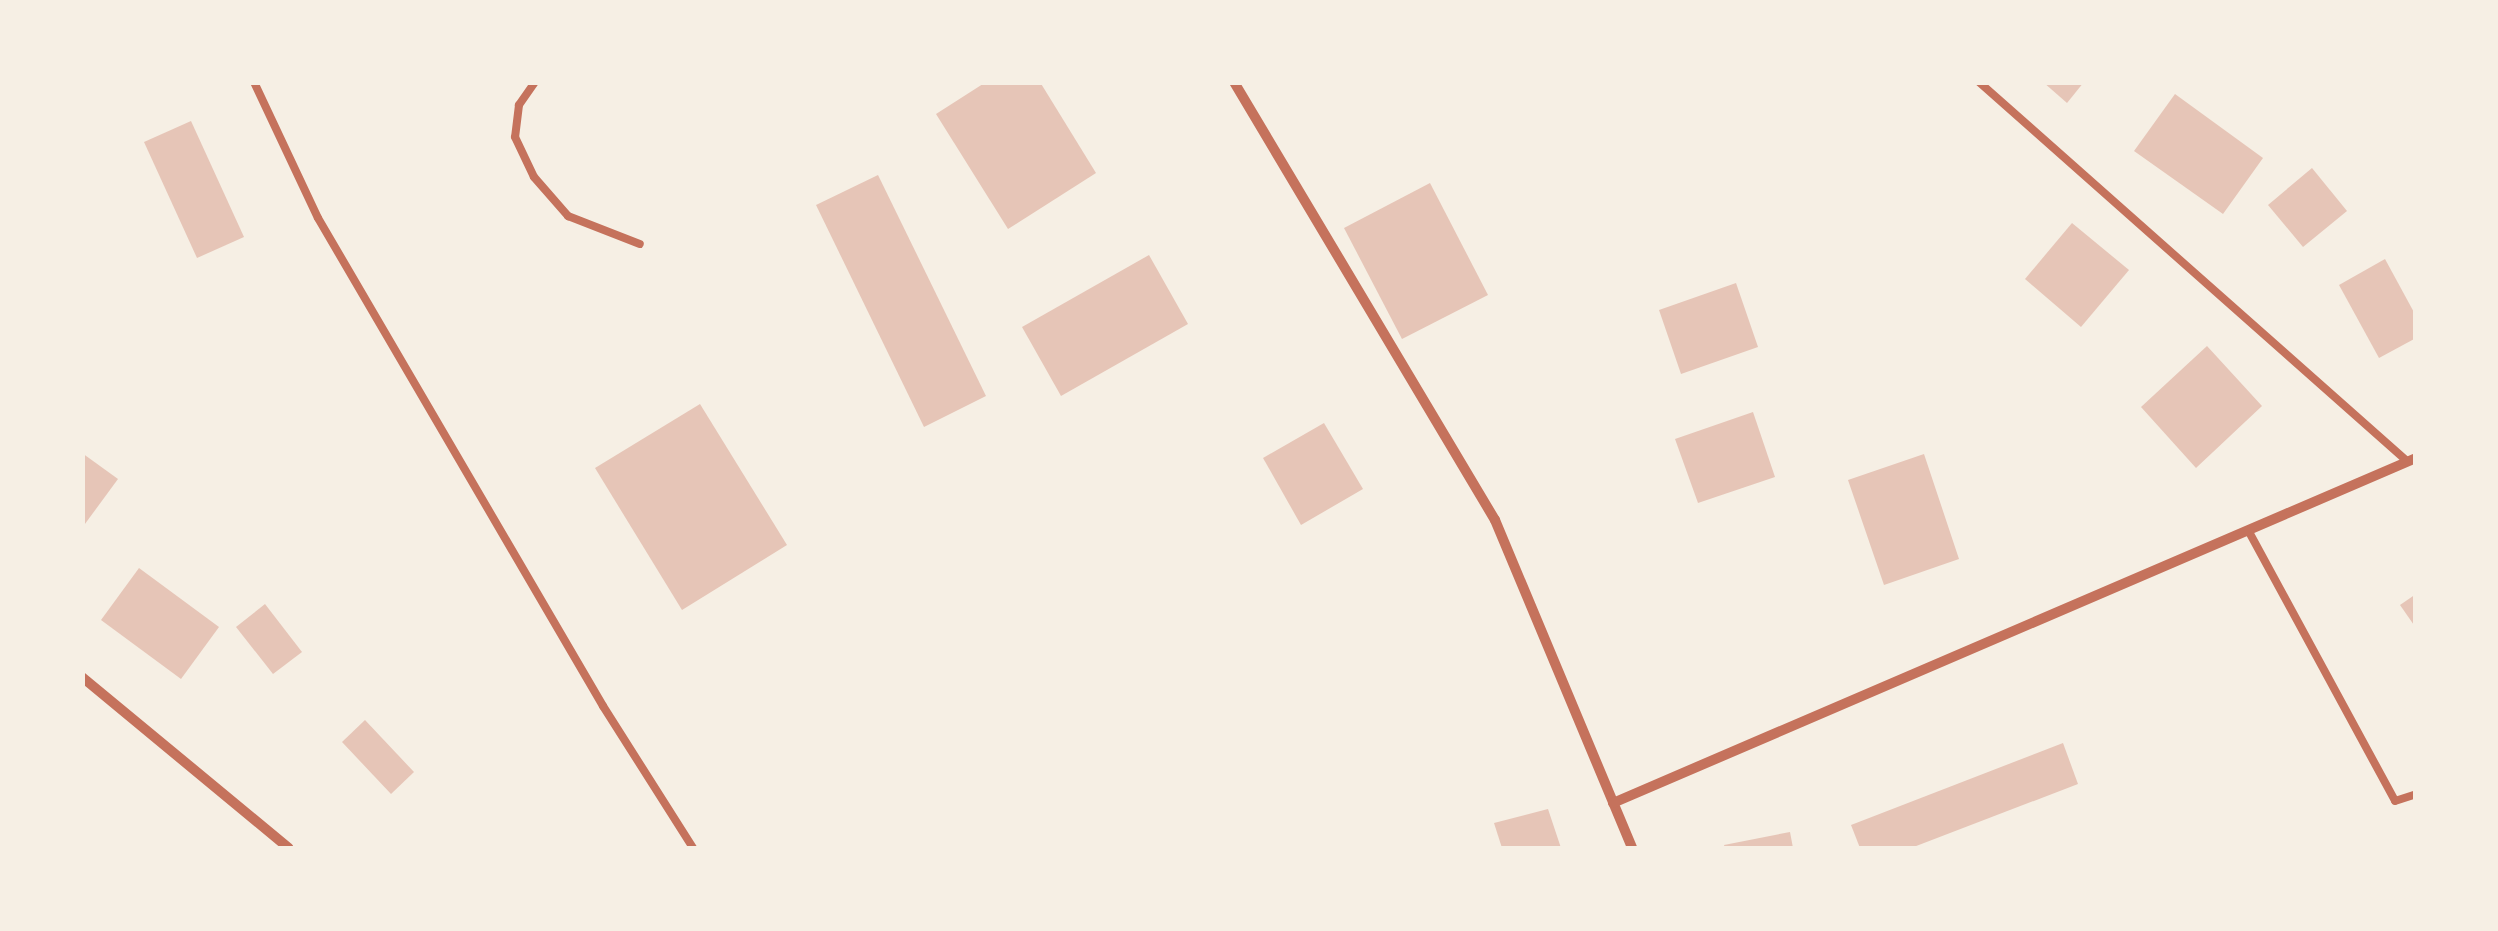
<!DOCTYPE html>
<style>
body{margin:0}
#map{position:relative;width:2498px;height:931px;overflow:hidden;background:#f6efe4;font-family:Roboto,sans-serif}
div>[style]{position:absolute}
.building>*{inset:0;background:#e6c5b7}
.service>*{height:8px;margin:-4px;padding:0 4px;transform-origin:4px;border-radius:4px;background:#c5725c}
.minor>*{height:10px;margin:-5px;padding:0 5px;transform-origin:5px;border-radius:5px;background:#c5725c}
span{translate:-50% -50%;white-space:nowrap;text-align:center;line-height:1.15;-webkit-text-stroke:10px #f6efe4;paint-order:stroke}
.frame{position:absolute;inset:0;border:85px solid #f6efe4;pointer-events:none}
</style>
<div id="map">
<div class="building">
<i style="clip-path:polygon(986px 82px,1040px 82px,1096px 173px,1008px 229px,936px 114px)"></i>
<i style="clip-path:polygon(2043px 82px,2084px 82px,2067px 103px)"></i>
<i style="clip-path:polygon(2175px 94px,2263px 158px,2223px 214px,2134px 151px)"></i>
<i style="clip-path:polygon(191px 121px,244px 237px,197px 258px,144px 142px)"></i>
<i style="clip-path:polygon(2312px 168px,2347px 211px,2303px 247px,2268px 205px)"></i>
<i style="clip-path:polygon(878px 175px,986px 396px,924px 427px,816px 205px)"></i>
<i style="clip-path:polygon(1430px 183px,1488px 295px,1402px 339px,1344px 228px)"></i>
<i style="clip-path:polygon(2072px 223px,2129px 270px,2081px 327px,2025px 279px)"></i>
<i style="clip-path:polygon(1149px 255px,1188px 324px,1061px 396px,1022px 327px)"></i>
<i style="clip-path:polygon(2385px 259px,2416px 316px,2416px 338px,2379px 358px,2339px 285px)"></i>
<i style="clip-path:polygon(1736px 283px,1758px 347px,1681px 374px,1659px 310px)"></i>
<i style="clip-path:polygon(2207px 346px,2262px 406px,2196px 468px,2141px 407px)"></i>
<i style="clip-path:polygon(700px 404px,787px 545px,682px 610px,595px 468px)"></i>
<i style="clip-path:polygon(1753px 412px,1775px 477px,1698px 503px,1675px 439px)"></i>
<i style="clip-path:polygon(1324px 423px,1363px 489px,1301px 525px,1263px 458px)"></i>
<i style="clip-path:polygon(82px 453px,118px 479px,82px 528px)"></i>
<i style="clip-path:polygon(1924px 454px,1959px 559px,1884px 585px,1848px 480px)"></i>
<i style="clip-path:polygon(139px 568px,219px 627px,181px 679px,101px 620px)"></i>
<i style="clip-path:polygon(2416px 594px,2416px 628px,2400px 605px)"></i>
<i style="clip-path:polygon(265px 604px,302px 652px,273px 674px,236px 627px)"></i>
<i style="clip-path:polygon(365px 720px,414px 772px,391px 794px,342px 742px)"></i>
<i style="clip-path:polygon(2063px 743px,2078px 784px,1911px 848px,1860px 848px,1851px 825px)"></i>
<i style="clip-path:polygon(1548px 809px,1561px 848px,1502px 848px,1494px 823px)"></i>
<i style="clip-path:polygon(1790px 832px,1793px 848px,1725px 848px,1724px 845px)"></i>
</div>
<div class="service">
<i style="left:254px;top:82px;width:150px;rotate:64.8deg"></i>
<i style="left:318px;top:218px;width:565px;rotate:59.71deg"></i>
<i style="left:603px;top:706px;width:168px;rotate:57.6deg"></i>
<i style="left:535px;top:82px;width:28px;rotate:125deg"></i>
<i style="left:519px;top:105px;width:32px;rotate:97deg"></i>
<i style="left:515px;top:137px;width:44px;rotate:64.6deg"></i>
<i style="left:534px;top:177px;width:52px;rotate:48.9deg"></i>
<i style="left:568px;top:216px;width:77px;rotate:21.3deg"></i>
<i style="left:1979px;top:82px;width:572px;rotate:41.53deg"></i>
<i style="left:2248px;top:530px;width:308px;rotate:61.5deg"></i>
<i style="left:2395px;top:801px;width:22px;rotate:-18deg"></i>
</div>
<div class="minor">
<i style="left:1234px;top:82px;width:510px;rotate:59.21deg"></i>
<i style="left:1495px;top:520px;width:355px;rotate:67.3deg"></i>
<i style="left:82px;top:677px;width:268px;rotate:39.6deg"></i>
<i style="left:1613px;top:803px;width:874px;rotate:-23.25deg"></i>
</div>
<div class="frame"></div>
</div>
